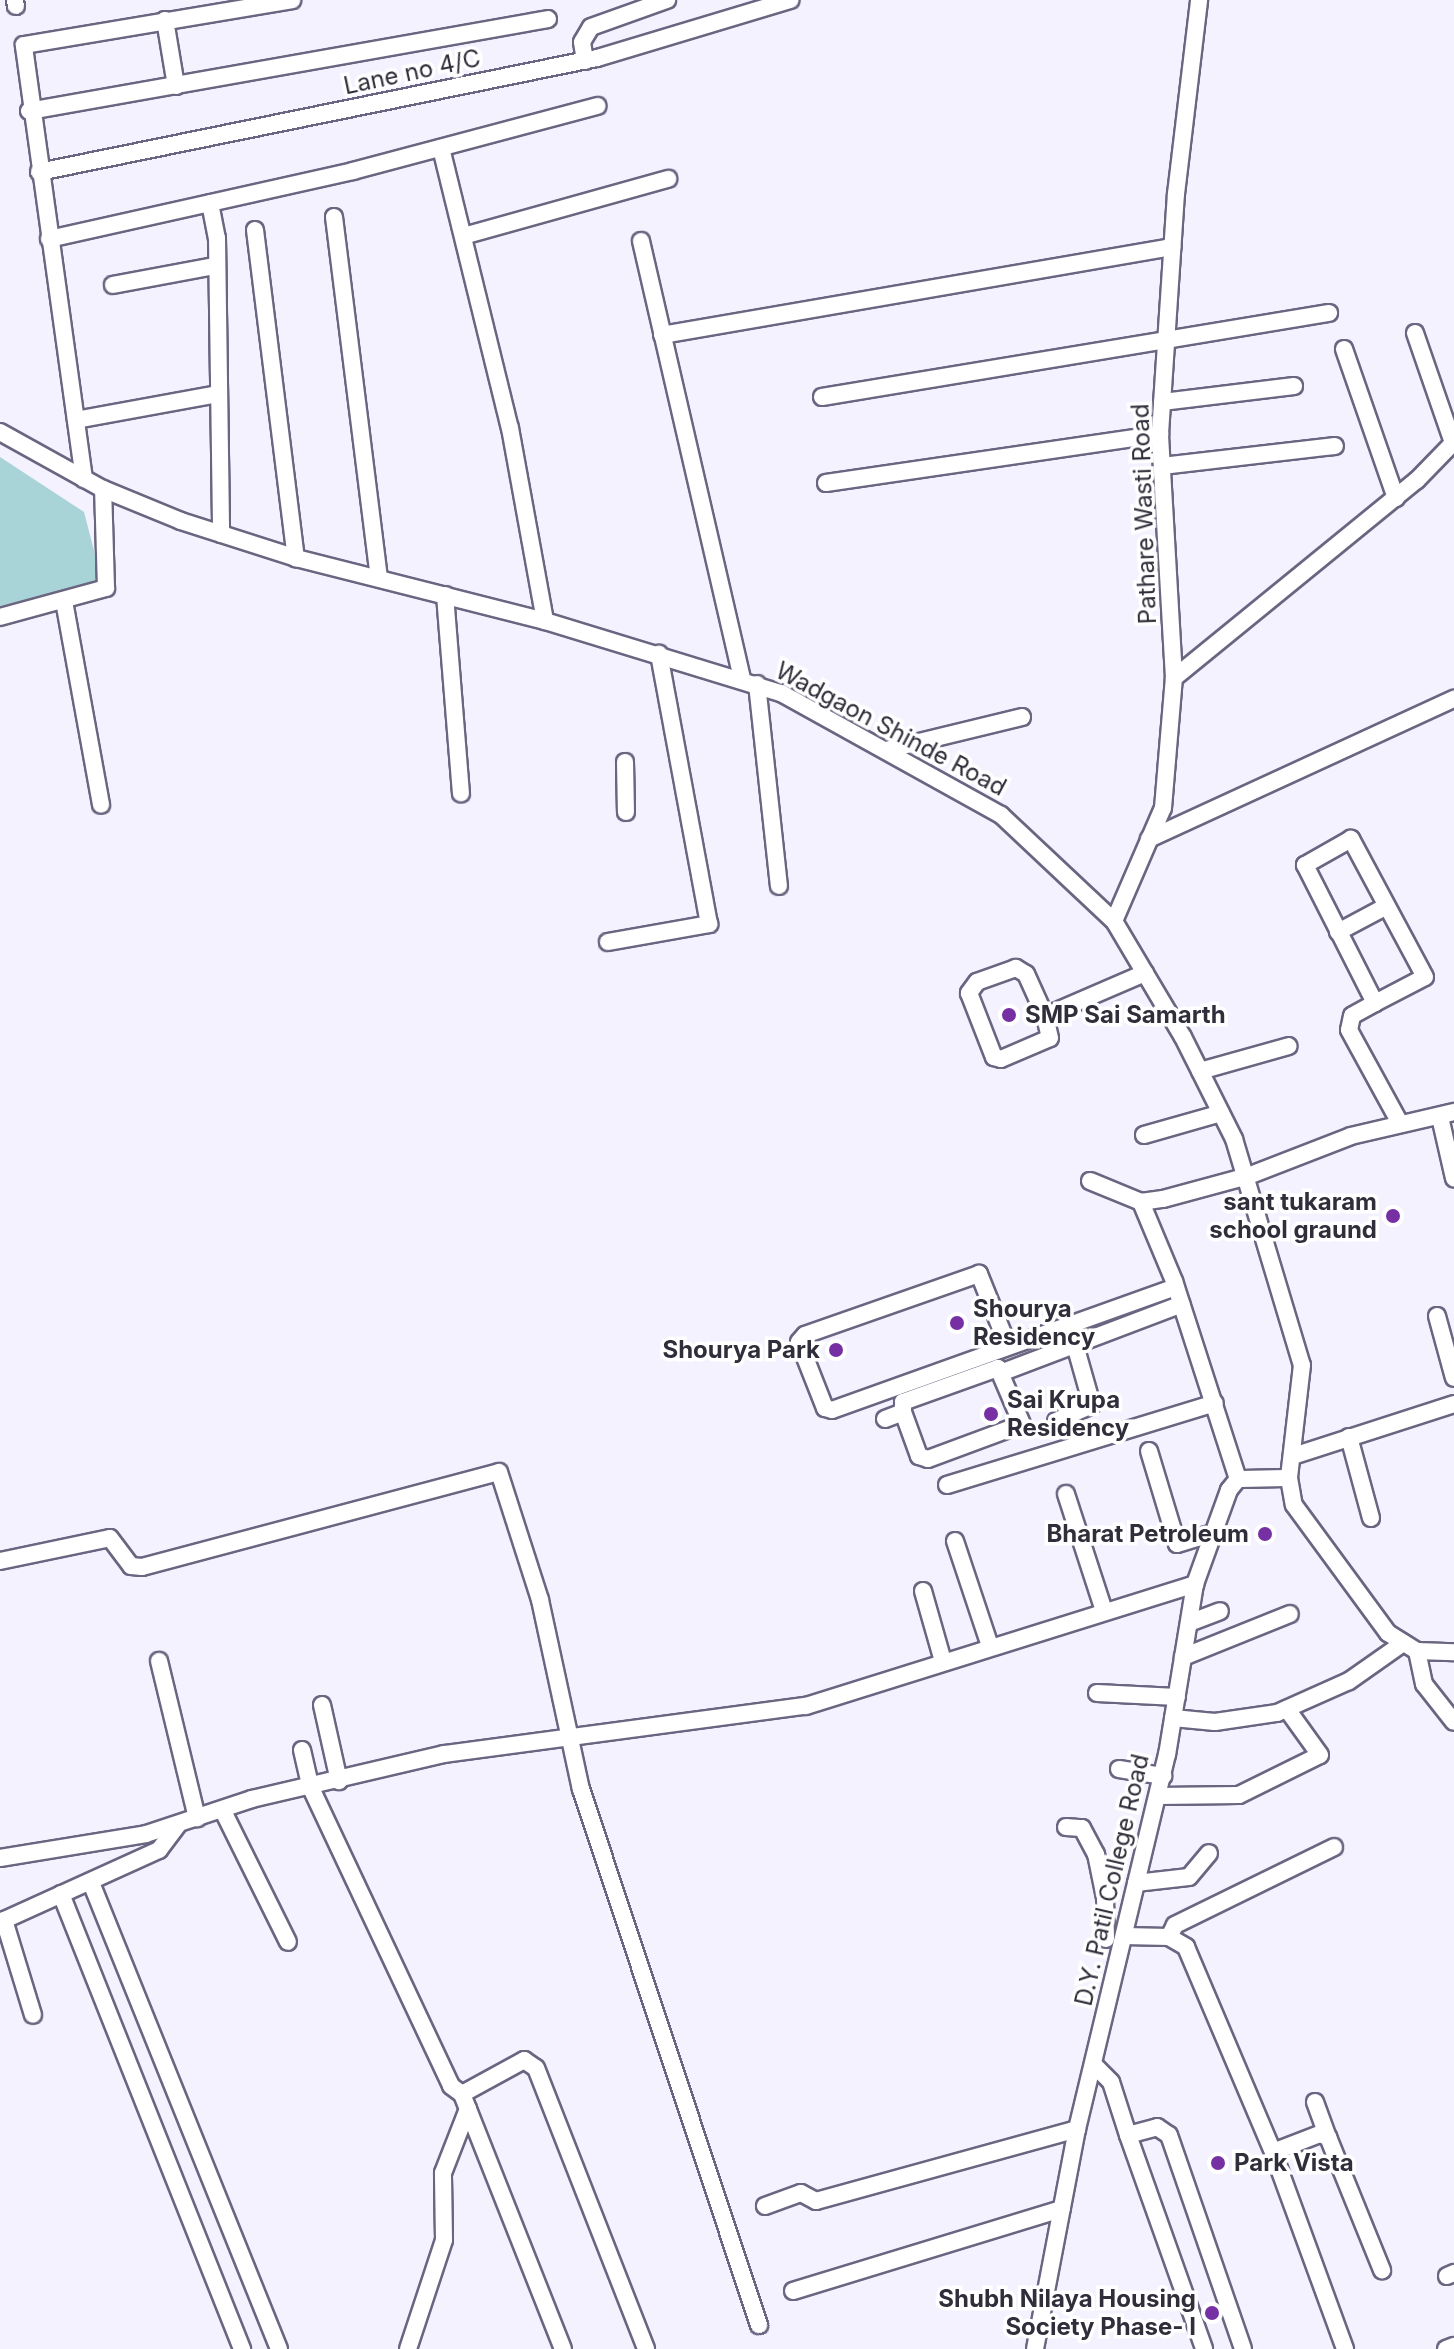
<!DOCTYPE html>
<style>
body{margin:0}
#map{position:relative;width:1454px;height:2349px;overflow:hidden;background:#f4f2fe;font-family:Inter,sans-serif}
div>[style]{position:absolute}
.water>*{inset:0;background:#a8d3d7}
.roads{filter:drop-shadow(2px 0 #6a6580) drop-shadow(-2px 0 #6a6580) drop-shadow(0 2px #6a6580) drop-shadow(0 -2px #6a6580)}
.minor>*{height:16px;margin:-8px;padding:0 8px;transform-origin:8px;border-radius:8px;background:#fff}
.dots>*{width:22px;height:22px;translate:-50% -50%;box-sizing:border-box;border:4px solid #fff;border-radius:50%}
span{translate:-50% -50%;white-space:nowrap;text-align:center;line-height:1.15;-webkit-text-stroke:7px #fff;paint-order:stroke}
.street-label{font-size:24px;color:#302e3a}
.poi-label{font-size:24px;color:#302e3a;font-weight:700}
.left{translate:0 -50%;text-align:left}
.right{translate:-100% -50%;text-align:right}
</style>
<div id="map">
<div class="water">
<i style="clip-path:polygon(0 457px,84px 512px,99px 570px,94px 583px,0 606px)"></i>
</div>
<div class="roads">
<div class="minor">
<i style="left:15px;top:0;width:6px;rotate:81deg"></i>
<i style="left:165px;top:20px;width:67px;rotate:80.5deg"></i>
<i style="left:585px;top:61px;width:19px;rotate:-99deg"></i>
<i style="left:582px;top:42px;width:17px;rotate:-59deg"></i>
<i style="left:591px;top:27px;width:81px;rotate:-19.6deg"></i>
<i style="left:29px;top:111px;width:527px;rotate:-10.05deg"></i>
<i style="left:441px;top:148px;width:288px;rotate:76.2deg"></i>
<i style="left:510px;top:428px;width:196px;rotate:79.7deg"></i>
<i style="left:39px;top:172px;width:570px;rotate:-11.55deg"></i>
<i style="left:597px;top:58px;width:202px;rotate:-16.7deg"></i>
<i style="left:210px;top:203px;width:36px;rotate:79deg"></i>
<i style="left:217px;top:238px;width:296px;rotate:89.2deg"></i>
<i style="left:334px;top:217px;width:364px;rotate:82.9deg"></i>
<i style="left:255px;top:230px;width:331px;rotate:82.9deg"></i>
<i style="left:467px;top:235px;width:209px;rotate:-15.6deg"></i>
<i style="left:49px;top:239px;width:312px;rotate:-12.6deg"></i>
<i style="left:353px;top:171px;width:253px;rotate:-14.9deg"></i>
<i style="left:641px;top:241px;width:449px;rotate:77deg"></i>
<i style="left:113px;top:285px;width:104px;rotate:-10.6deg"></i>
<i style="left:1415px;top:333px;width:116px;rotate:70.9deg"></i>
<i style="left:662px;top:335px;width:518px;rotate:-9.79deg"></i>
<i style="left:1344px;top:349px;width:158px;rotate:70.8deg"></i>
<i style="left:822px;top:397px;width:514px;rotate:-9.41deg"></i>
<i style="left:1162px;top:402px;width:133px;rotate:-6.9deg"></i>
<i style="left:76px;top:420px;width:144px;rotate:-10.4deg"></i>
<i style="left:0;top:432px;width:118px;rotate:29deg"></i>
<i style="left:103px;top:489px;width:84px;rotate:22.3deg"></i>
<i style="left:181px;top:521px;width:121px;rotate:17.8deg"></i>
<i style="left:296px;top:558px;width:257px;rotate:14.2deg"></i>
<i style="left:545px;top:621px;width:247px;rotate:17deg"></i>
<i style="left:781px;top:693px;width:252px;rotate:29deg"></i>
<i style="left:1001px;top:815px;width:155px;rotate:43.2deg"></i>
<i style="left:1114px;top:921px;width:135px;rotate:59.3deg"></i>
<i style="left:1183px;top:1037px;width:114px;rotate:63.4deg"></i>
<i style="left:1234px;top:1139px;width:236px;rotate:73.3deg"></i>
<i style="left:1302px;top:1365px;width:114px;rotate:96.6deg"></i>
<i style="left:1289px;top:1478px;width:27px;rotate:80deg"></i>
<i style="left:1294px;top:1505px;width:159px;rotate:53.7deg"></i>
<i style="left:1388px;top:1633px;width:34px;rotate:32deg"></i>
<i style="left:1417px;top:1651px;width:37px;rotate:2deg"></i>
<i style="left:1162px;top:466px;width:174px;rotate:-6.6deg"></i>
<i style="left:84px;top:479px;width:438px;rotate:-97.9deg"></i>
<i style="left:24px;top:45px;width:272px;rotate:-9.5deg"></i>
<i style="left:826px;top:483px;width:338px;rotate:-8.3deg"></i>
<i style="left:445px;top:595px;width:199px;rotate:85.4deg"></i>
<i style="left:64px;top:601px;width:207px;rotate:79.7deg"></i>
<i style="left:0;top:617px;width:110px;rotate:-15.3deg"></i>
<i style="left:106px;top:588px;width:99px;rotate:-91.7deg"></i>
<i style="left:1174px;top:678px;width:313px;rotate:-39.2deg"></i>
<i style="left:1417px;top:480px;width:53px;rotate:-45.8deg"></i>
<i style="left:757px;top:684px;width:203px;rotate:83.8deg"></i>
<i style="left:886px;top:750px;width:140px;rotate:-13.6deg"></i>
<i style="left:625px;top:762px;width:50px;rotate:88.9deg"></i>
<i style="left:1149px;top:839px;width:336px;rotate:-24.7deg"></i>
<i style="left:1114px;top:921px;width:123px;rotate:-66.6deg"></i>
<i style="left:1163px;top:808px;width:130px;rotate:-85.2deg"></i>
<i style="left:1174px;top:678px;width:244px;rotate:-93.3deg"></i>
<i style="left:1160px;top:434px;width:241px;rotate:-86.2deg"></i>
<i style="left:1176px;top:194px;width:195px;rotate:-83.2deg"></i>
<i style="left:1338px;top:932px;width:55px;rotate:-28deg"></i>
<i style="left:608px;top:942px;width:103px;rotate:-10.1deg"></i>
<i style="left:709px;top:924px;width:275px;rotate:-100.5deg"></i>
<i style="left:1375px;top:1003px;width:56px;rotate:-27.5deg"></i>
<i style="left:1425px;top:977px;width:157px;rotate:-118.2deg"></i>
<i style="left:1351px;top:839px;width:53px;rotate:150.5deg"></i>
<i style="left:1305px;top:865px;width:155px;rotate:63.1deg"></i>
<i style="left:1375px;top:1003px;width:26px;rotate:151deg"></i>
<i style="left:1352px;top:1016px;width:14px;rotate:102deg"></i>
<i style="left:1349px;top:1030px;width:106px;rotate:61.3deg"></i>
<i style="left:1045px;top:1016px;width:46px;rotate:-114.3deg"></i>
<i style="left:1026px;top:974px;width:12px;rotate:-149deg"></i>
<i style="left:1016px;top:968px;width:41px;rotate:160.3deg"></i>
<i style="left:977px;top:982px;width:14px;rotate:126deg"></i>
<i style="left:969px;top:993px;width:69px;rotate:68.7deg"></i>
<i style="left:994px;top:1057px;width:7px;rotate:16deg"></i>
<i style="left:1001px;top:1059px;width:53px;rotate:-23.2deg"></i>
<i style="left:1050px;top:1038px;width:23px;rotate:-103deg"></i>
<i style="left:1045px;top:1016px;width:109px;rotate:-23.3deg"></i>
<i style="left:1200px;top:1071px;width:92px;rotate:-15.7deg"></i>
<i style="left:1440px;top:1117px;width:63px;rotate:77.1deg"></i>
<i style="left:1144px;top:1135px;width:80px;rotate:-15.9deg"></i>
<i style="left:1090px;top:1181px;width:55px;rotate:22.4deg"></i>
<i style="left:1141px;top:1202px;width:22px;rotate:-8deg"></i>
<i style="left:1163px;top:1199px;width:88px;rotate:-15.1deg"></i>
<i style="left:1248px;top:1176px;width:110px;rotate:-21.2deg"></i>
<i style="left:1351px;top:1136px;width:106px;rotate:-13.1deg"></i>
<i style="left:1141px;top:1202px;width:86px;rotate:67.3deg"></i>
<i style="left:1174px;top:1281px;width:208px;rotate:72.1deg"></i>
<i style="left:1437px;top:1316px;width:64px;rotate:74.7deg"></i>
<i style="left:1008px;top:1346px;width:78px;rotate:-111.9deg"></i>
<i style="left:979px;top:1274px;width:184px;rotate:160.7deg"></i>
<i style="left:805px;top:1335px;width:9px;rotate:131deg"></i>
<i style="left:799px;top:1342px;width:71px;rotate:68.5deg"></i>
<i style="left:825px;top:1408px;width:7px;rotate:16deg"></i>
<i style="left:832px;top:1410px;width:365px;rotate:-19.7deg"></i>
<i style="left:1003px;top:1372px;width:191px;rotate:-20.8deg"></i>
<i style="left:885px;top:1419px;width:19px;rotate:-21deg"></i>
<i style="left:903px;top:1412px;width:47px;rotate:70deg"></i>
<i style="left:919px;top:1456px;width:9px;rotate:18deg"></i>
<i style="left:928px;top:1459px;width:100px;rotate:-20.4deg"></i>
<i style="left:1022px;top:1424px;width:61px;rotate:-113.2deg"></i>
<i style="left:998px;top:1368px;width:101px;rotate:160.3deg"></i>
<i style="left:903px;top:1402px;width:10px;rotate:90deg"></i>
<i style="left:1056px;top:1421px;width:39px;rotate:-24deg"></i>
<i style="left:1092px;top:1405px;width:62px;rotate:-105.8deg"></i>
<i style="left:1349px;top:1437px;width:84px;rotate:74.8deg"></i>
<i style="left:1149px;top:1451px;width:97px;rotate:73.2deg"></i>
<i style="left:1177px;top:1544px;width:39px;rotate:-17deg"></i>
<i style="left:1293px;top:1456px;width:169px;rotate:-17.9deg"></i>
<i style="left:947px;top:1485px;width:280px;rotate:-17deg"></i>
<i style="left:1066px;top:1494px;width:123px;rotate:72deg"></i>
<i style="left:955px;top:1541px;width:111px;rotate:71.6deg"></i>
<i style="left:0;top:1561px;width:112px;rotate:-11.8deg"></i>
<i style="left:110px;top:1538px;width:35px;rotate:53deg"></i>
<i style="left:131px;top:1566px;width:11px;rotate:5deg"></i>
<i style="left:142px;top:1567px;width:369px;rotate:-14.9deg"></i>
<i style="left:499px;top:1472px;width:134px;rotate:72.2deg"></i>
<i style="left:540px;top:1600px;width:193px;rotate:77.8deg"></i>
<i style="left:581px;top:1789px;width:565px;rotate:71.63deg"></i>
<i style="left:923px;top:1591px;width:73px;rotate:74.1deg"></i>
<i style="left:1189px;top:1623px;width:33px;rotate:-21deg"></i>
<i style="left:1417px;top:1651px;width:34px;rotate:78deg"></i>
<i style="left:1424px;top:1684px;width:48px;rotate:51.7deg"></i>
<i style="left:1183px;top:1657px;width:115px;rotate:-21.9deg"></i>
<i style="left:159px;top:1661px;width:162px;rotate:76.4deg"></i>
<i style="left:1097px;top:1693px;width:80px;rotate:2.9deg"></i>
<i style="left:322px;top:1705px;width:78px;rotate:77.4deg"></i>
<i style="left:1173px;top:1718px;width:42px;rotate:5.4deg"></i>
<i style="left:1215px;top:1722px;width:63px;rotate:-8.3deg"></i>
<i style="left:1277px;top:1713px;width:79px;rotate:-24deg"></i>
<i style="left:1349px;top:1681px;width:66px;rotate:-35.1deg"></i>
<i style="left:302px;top:1750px;width:39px;rotate:77deg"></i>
<i style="left:311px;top:1788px;width:329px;rotate:64.8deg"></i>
<i style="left:451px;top:2086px;width:14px;rotate:36deg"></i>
<i style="left:462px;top:2094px;width:71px;rotate:-28.7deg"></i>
<i style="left:524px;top:2060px;width:14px;rotate:34deg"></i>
<i style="left:536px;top:2068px;width:302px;rotate:68.6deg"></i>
<i style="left:1119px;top:1769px;width:45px;rotate:9deg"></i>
<i style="left:1158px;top:1796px;width:81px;rotate:-0.7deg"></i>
<i style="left:1239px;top:1795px;width:90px;rotate:-26.3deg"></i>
<i style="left:1320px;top:1755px;width:57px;rotate:-125.7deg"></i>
<i style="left:223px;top:1811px;width:146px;rotate:63.6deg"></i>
<i style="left:1066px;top:1827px;width:16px;rotate:4deg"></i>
<i style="left:1082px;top:1828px;width:30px;rotate:62deg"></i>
<i style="left:1096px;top:1854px;width:45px;rotate:78.4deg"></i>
<i style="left:1105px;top:1898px;width:41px;rotate:88.6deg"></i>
<i style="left:0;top:1858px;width:148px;rotate:-9.3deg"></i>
<i style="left:146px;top:1834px;width:112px;rotate:-18.3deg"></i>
<i style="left:252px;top:1799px;width:197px;rotate:-13.2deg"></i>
<i style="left:444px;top:1754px;width:365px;rotate:-7.6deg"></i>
<i style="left:806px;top:1706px;width:408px;rotate:-17.4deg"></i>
<i style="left:1136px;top:1883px;width:53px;rotate:-6.5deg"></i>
<i style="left:1189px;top:1877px;width:31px;rotate:-50deg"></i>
<i style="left:92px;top:1885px;width:500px;rotate:68.05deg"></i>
<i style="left:61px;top:1894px;width:490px;rotate:68.3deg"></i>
<i style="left:4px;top:1920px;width:99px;rotate:73deg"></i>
<i style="left:0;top:1922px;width:175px;rotate:-24.4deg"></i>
<i style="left:159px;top:1850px;width:31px;rotate:-53deg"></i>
<i style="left:1124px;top:1936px;width:45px;rotate:1.3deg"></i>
<i style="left:1169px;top:1937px;width:20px;rotate:30deg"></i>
<i style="left:1186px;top:1947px;width:223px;rotate:67deg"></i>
<i style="left:1273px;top:2152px;width:210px;rotate:69.9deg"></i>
<i style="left:1169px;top:1937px;width:13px;rotate:-63deg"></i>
<i style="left:1175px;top:1925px;width:177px;rotate:-26.1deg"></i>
<i style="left:1093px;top:2064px;width:25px;rotate:45deg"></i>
<i style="left:1111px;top:2082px;width:56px;rotate:72.2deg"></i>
<i style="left:1128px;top:2135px;width:30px;rotate:-15deg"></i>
<i style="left:1157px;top:2127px;width:14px;rotate:34deg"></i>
<i style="left:1169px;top:2135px;width:226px;rotate:70.9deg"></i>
<i style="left:462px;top:2094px;width:274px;rotate:68.4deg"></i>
<i style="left:1315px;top:2102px;width:37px;rotate:70deg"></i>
<i style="left:1128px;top:2135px;width:227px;rotate:70.4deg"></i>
<i style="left:1273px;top:2152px;width:50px;rotate:-21deg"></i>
<i style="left:1320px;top:2134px;width:9px;rotate:21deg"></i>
<i style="left:1328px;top:2137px;width:144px;rotate:67.9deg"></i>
<i style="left:765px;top:2206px;width:38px;rotate:-20deg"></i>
<i style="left:801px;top:2193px;width:17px;rotate:28deg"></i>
<i style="left:816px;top:2201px;width:271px;rotate:-15.4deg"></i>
<i style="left:1447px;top:2276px;width:8px;rotate:-23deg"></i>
<i style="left:793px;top:2291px;width:281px;rotate:-17deg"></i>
<i style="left:408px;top:2349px;width:115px;rotate:-71.7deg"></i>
<i style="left:444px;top:2240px;width:67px;rotate:-90.9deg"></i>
<i style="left:443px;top:2173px;width:69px;rotate:-68.7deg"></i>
<i style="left:1035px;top:2349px;width:224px;rotate:-79.2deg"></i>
<i style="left:1077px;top:2129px;width:385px;rotate:-76.5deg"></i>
<i style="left:1167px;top:1755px;width:173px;rotate:-80.7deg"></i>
<i style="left:1195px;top:1584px;width:100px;rotate:-70.1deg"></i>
<i style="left:1229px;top:1490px;width:14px;rotate:-51deg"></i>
<i style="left:1238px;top:1479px;width:51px;rotate:-1.1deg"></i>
<i style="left:1446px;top:2349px;width:9px;rotate:-21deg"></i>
</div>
</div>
<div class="dots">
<i style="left:1009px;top:1015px;background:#7630a4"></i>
<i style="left:1393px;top:1216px;background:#7630a4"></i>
<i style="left:957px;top:1323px;background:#7630a4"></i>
<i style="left:836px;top:1350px;background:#7630a4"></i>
<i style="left:991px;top:1414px;background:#7630a4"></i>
<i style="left:1265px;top:1534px;background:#7630a4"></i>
<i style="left:1218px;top:2163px;background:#7630a4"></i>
<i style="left:1212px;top:2313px;background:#7630a4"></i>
</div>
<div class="street-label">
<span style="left:412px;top:72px;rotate:-12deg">Lane no 4/C</span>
<span style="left:1144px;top:514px;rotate:-92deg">Pathare Wasti Road</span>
<span style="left:891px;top:729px;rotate:28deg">Wadgaon Shinde Road</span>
<span style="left:1112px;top:1880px;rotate:-77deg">D.Y. Patil College Road</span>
</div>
<div class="poi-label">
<span class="left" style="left:1025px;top:1015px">SMP Sai Samarth</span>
<span class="right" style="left:1377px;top:1216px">sant tukaram<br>school graund</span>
<span class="left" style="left:973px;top:1323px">Shourya<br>Residency</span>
<span class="right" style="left:820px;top:1350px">Shourya Park</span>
<span class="left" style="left:1007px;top:1414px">Sai Krupa<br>Residency</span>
<span class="right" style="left:1249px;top:1534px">Bharat Petroleum</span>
<span class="left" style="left:1234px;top:2163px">Park Vista</span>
<span class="right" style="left:1196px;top:2313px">Shubh Nilaya Housing<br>Society Phase- I</span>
</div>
</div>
